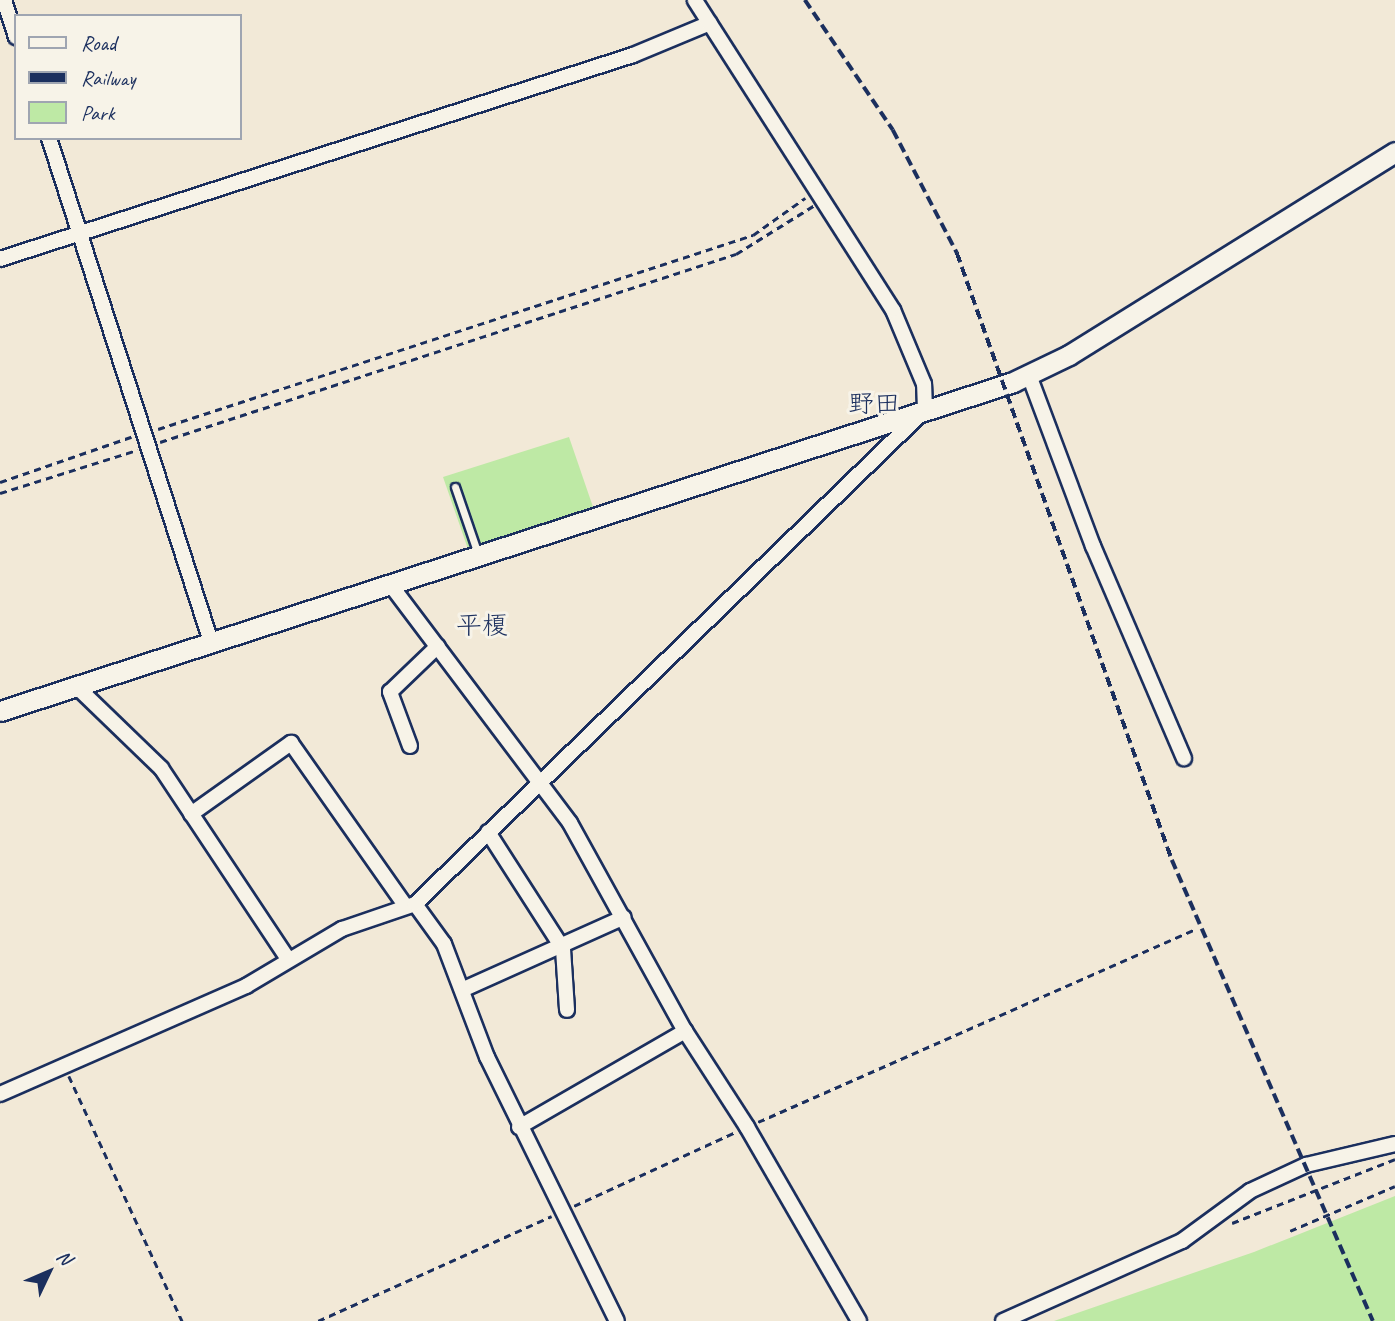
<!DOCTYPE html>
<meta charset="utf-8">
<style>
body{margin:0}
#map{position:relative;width:1395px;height:1321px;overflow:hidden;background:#f2e9d7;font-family:Caveat,"Klee One",sans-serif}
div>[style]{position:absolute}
.green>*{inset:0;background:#bee9a5}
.path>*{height:2.5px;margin-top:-1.25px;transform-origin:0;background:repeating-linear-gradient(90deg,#1b2f5e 0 7px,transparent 0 12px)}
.roads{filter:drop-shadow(2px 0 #1b2f5e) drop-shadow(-2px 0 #1b2f5e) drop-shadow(0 2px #1b2f5e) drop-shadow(0 -2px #1b2f5e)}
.lane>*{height:7px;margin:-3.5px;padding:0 3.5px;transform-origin:3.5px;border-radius:3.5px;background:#f7f3e8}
.street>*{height:14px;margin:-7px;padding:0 7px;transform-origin:7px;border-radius:7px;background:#f7f3e8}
.secondary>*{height:19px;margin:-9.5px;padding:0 9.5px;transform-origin:9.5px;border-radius:9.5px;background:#f7f3e8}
.rail>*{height:3.5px;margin-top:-1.75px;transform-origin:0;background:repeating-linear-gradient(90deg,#1b2f5e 0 10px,transparent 0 15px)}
span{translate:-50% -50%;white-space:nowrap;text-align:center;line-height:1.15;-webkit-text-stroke:6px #f7f3e8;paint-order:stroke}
.neighbourhood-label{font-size:26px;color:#1b2f5e}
.legend{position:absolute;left:14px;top:14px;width:228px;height:126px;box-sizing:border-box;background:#f7f3e8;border:2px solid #9fa5b1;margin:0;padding:9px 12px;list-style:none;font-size:21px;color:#1b2f5e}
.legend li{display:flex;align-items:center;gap:14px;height:35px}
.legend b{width:35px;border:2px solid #9fa5b1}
.north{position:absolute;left:14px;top:1237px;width:70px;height:70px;-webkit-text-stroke:5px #f7f3e8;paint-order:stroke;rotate:46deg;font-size:19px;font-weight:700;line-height:28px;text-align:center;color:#1b2f5e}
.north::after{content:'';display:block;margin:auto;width:24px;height:32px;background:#1b2f5e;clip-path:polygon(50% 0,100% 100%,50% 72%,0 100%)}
</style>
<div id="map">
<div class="green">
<i style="clip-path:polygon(569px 437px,593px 507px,468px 549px,443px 477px)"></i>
<i style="clip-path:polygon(1395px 1196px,1395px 1321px,1054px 1321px,1254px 1252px)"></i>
</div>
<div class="path">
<i style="left:158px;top:429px;width:626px;rotate:-18.06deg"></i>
<i style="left:753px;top:235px;width:64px;rotate:-35.4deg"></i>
<i style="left:160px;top:442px;width:606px;rotate:-18.08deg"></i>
<i style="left:736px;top:254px;width:91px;rotate:-31.9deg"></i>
<i style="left:0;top:482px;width:139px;rotate:-19deg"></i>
<i style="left:0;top:493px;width:144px;rotate:-17.4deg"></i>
<i style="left:69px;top:1076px;width:270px;rotate:65.2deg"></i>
<i style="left:758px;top:1122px;width:478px;rotate:-23.8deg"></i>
<i style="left:574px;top:1206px;width:178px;rotate:-24.6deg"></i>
<i style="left:1232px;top:1223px;width:175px;rotate:-21.4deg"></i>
<i style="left:1290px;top:1231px;width:114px;rotate:-23.2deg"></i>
<i style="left:318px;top:1321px;width:256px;rotate:-24.2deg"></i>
</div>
<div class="roads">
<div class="lane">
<i style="left:455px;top:487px;width:71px;rotate:71.1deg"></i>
</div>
<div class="street">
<i style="left:4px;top:0;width:39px;rotate:72deg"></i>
<i style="left:49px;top:138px;width:529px;rotate:72.18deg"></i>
<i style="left:0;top:259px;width:665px;rotate:-17.86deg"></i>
<i style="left:633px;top:55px;width:83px;rotate:-22.6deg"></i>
<i style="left:1029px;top:375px;width:183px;rotate:69.5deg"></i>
<i style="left:1093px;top:546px;width:231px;rotate:66.8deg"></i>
<i style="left:390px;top:584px;width:299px;rotate:53deg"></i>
<i style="left:570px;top:823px;width:238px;rotate:61.1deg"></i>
<i style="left:685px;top:1031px;width:114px;rotate:57.1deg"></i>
<i style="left:747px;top:1127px;width:224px;rotate:60deg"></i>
<i style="left:77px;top:687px;width:117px;rotate:44deg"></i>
<i style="left:161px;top:768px;width:229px;rotate:56.4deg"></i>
<i style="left:410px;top:746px;width:58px;rotate:-110.3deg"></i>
<i style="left:390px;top:692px;width:66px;rotate:-43.8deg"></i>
<i style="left:191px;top:814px;width:123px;rotate:-35.4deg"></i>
<i style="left:291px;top:743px;width:198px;rotate:54.9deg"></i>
<i style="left:488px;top:832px;width:139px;rotate:57.3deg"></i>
<i style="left:563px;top:949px;width:61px;rotate:86.2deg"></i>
<i style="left:415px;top:904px;width:49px;rotate:54.1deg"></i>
<i style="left:444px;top:944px;width:121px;rotate:69.2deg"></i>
<i style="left:487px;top:1057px;width:294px;rotate:63.8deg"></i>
<i style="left:464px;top:989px;width:175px;rotate:-24.2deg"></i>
<i style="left:0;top:1094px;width:269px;rotate:-23.7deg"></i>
<i style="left:246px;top:986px;width:112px;rotate:-30.7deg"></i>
<i style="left:342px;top:929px;width:77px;rotate:-18.9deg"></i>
<i style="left:415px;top:904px;width:710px;rotate:-44.09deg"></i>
<i style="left:925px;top:410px;width:26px;rotate:-92deg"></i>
<i style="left:924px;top:384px;width:80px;rotate:-112.7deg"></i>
<i style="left:893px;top:310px;width:368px;rotate:-122.6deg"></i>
<i style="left:519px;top:1127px;width:192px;rotate:-30deg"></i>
<i style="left:1003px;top:1321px;width:196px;rotate:-24.1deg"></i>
<i style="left:1182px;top:1241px;width:84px;rotate:-36.3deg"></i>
<i style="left:1250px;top:1191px;width:62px;rotate:-24.9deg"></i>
<i style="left:1306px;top:1165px;width:91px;rotate:-13.3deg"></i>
</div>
<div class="secondary">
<i style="left:0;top:711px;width:1065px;rotate:-17.99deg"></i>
<i style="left:1013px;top:382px;width:62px;rotate:-25.7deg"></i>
<i style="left:1069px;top:355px;width:384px;rotate:-31.9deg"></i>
</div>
</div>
<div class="rail">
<i style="left:805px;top:0;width:157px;rotate:55.9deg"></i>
<i style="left:893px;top:130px;width:139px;rotate:62.5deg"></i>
<i style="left:957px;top:253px;width:644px;rotate:70.5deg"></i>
<i style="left:1172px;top:860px;width:503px;rotate:66.44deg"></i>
</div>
<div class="neighbourhood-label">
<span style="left:874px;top:404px">野田</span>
<span style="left:482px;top:626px">平榎</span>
</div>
<ul class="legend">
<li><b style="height:9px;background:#f7f3e8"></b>Road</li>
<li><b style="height:9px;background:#1b2f5e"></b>Railway</li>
<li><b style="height:19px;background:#bee9a5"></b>Park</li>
</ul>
<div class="north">N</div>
</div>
